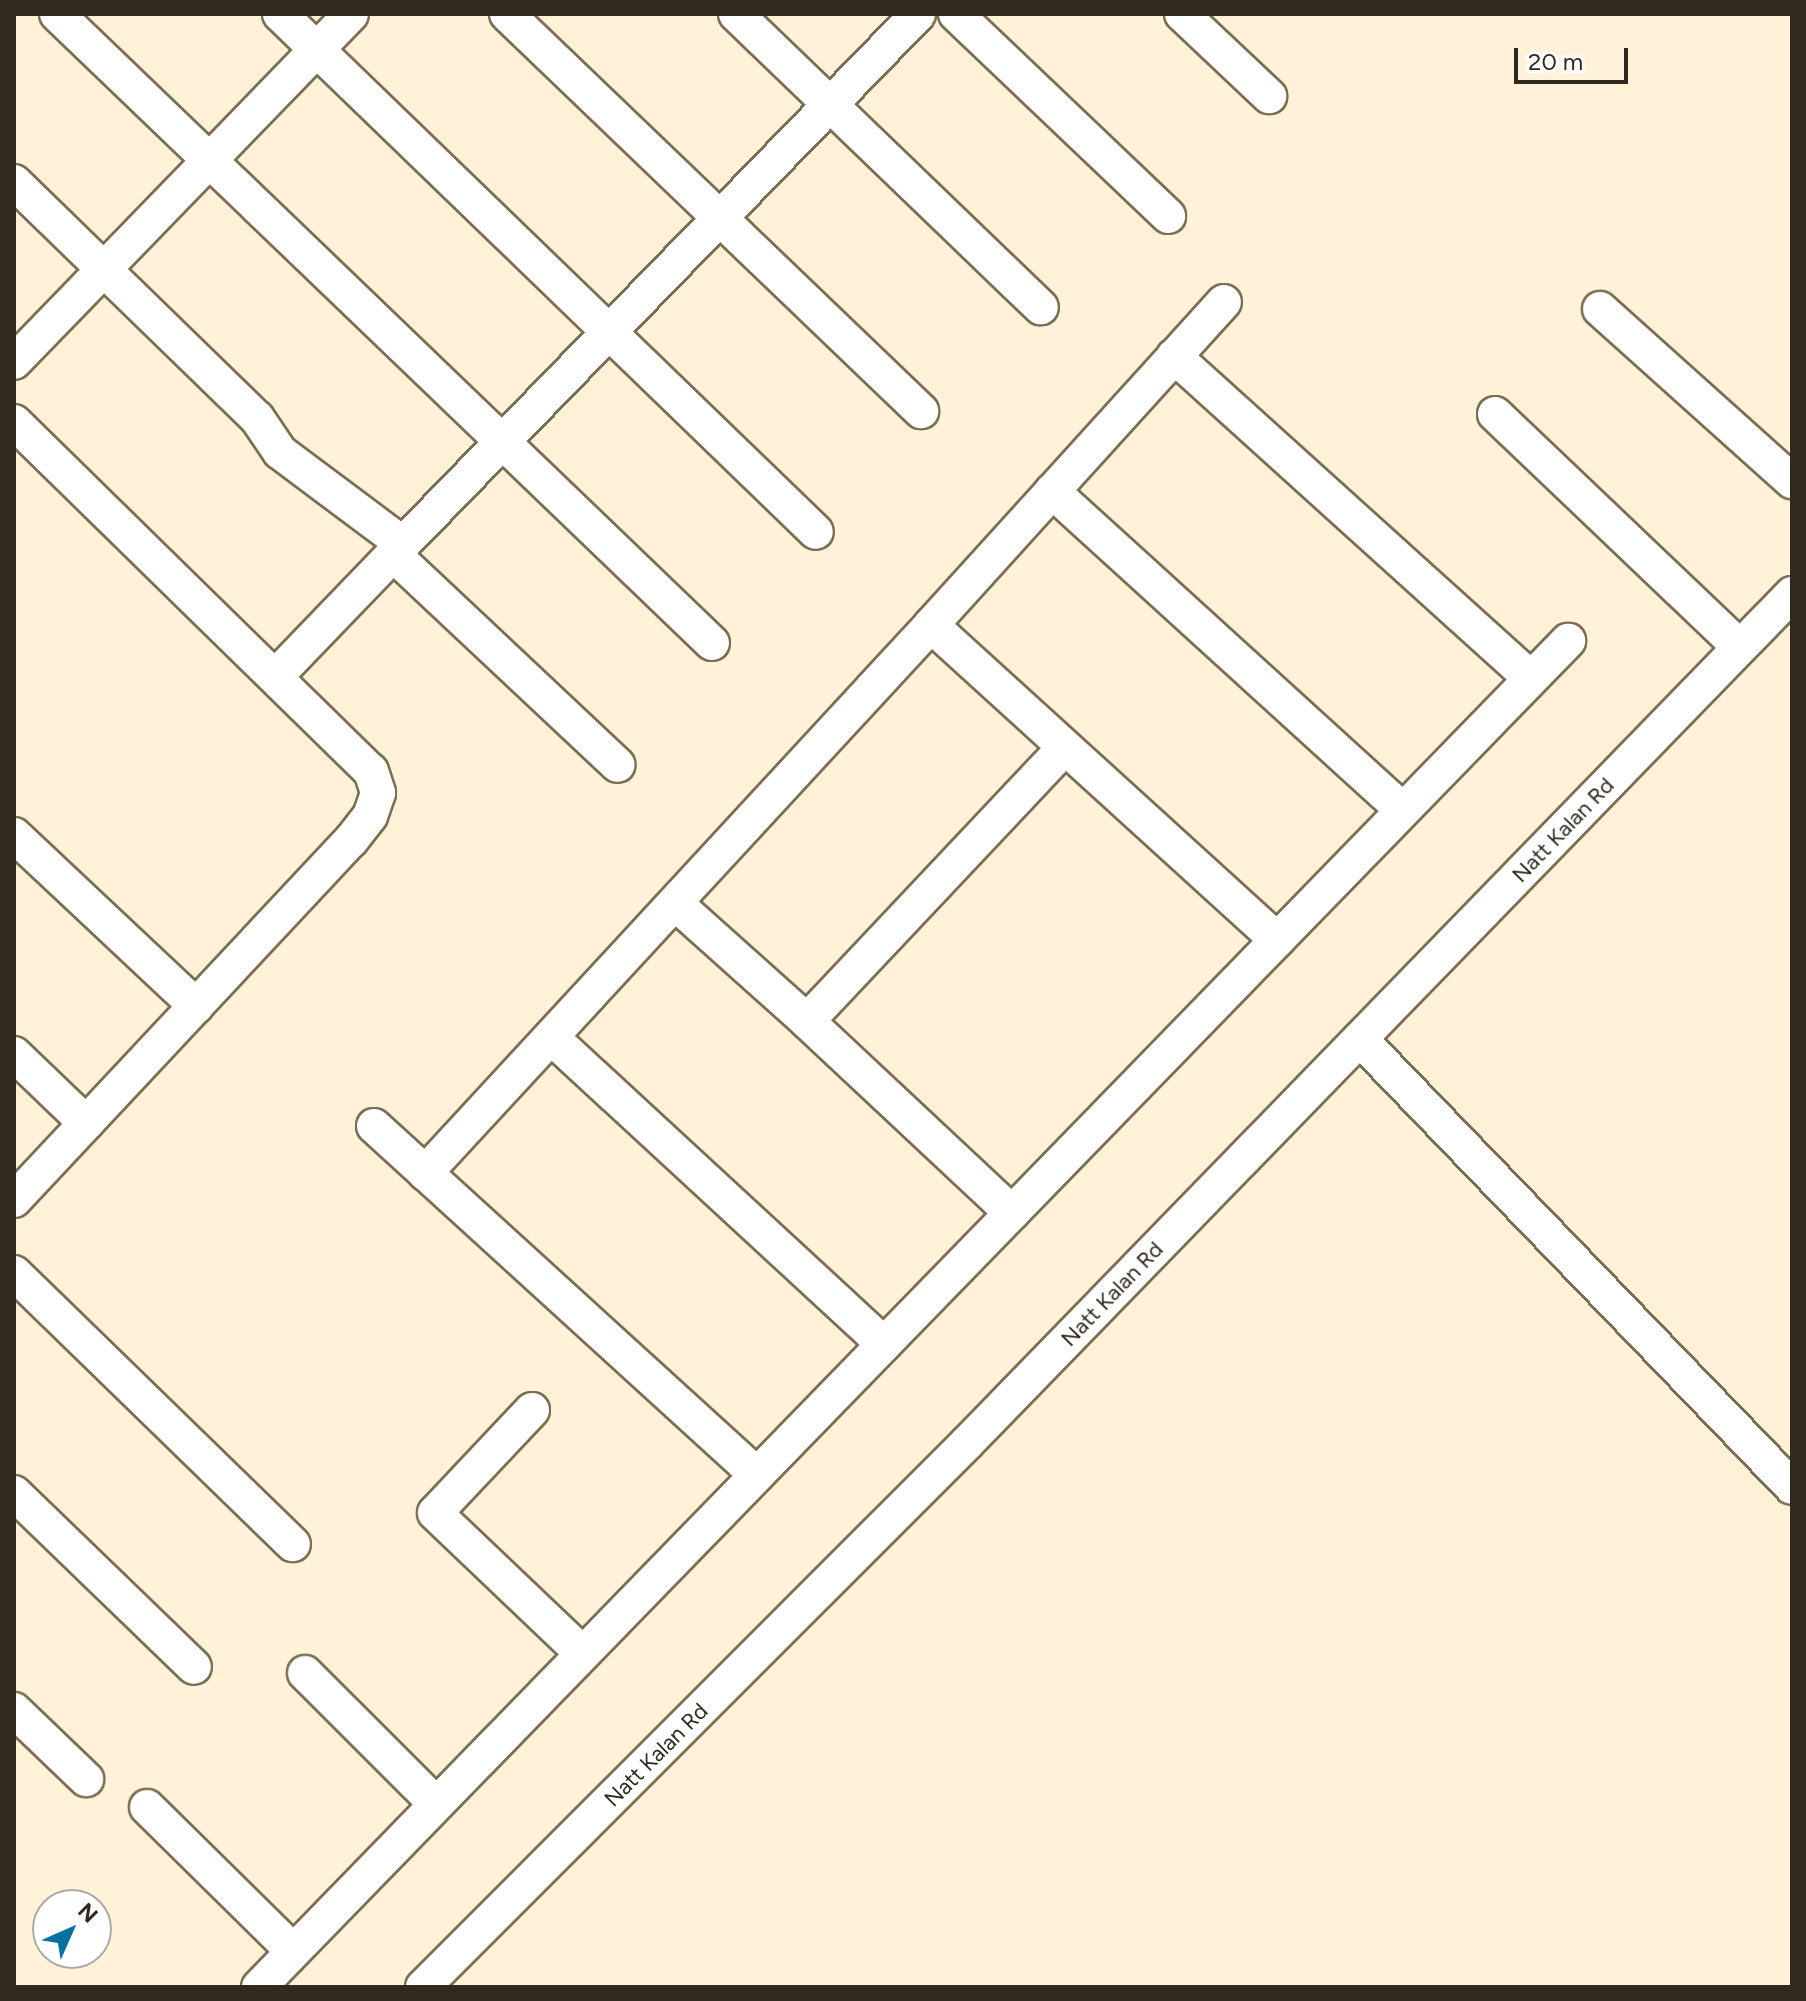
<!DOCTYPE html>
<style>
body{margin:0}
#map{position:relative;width:1806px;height:2001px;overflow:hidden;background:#fff2d9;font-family:Figtree,sans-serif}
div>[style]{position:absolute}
.roads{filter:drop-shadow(2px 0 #7c6e52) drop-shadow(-2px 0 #7c6e52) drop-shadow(0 2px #7c6e52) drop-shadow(0 -2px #7c6e52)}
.minor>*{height:34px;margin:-17px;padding:0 17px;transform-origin:17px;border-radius:17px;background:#fff}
span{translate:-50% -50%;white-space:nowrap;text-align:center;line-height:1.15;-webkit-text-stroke:7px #fff;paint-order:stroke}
.street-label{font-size:22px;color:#302a1e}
.frame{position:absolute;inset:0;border:16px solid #302a1e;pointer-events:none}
.north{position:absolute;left:32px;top:1889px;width:80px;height:80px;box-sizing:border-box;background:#fff;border:2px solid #acaaa5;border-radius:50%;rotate:45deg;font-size:22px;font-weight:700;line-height:32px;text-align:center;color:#302a1e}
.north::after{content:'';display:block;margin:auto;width:28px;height:36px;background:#08719e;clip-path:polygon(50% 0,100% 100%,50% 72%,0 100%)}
.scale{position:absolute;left:1514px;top:48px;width:114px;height:36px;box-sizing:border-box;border:4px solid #302a1e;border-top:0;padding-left:10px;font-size:24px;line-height:28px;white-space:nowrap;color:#302a1e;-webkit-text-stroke:6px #fff;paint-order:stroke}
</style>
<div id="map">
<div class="roads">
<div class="minor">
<i style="left:57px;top:14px;width:908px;rotate:43.84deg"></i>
<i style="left:280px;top:14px;width:745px;rotate:44.02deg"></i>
<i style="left:507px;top:14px;width:574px;rotate:43.8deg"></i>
<i style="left:736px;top:14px;width:423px;rotate:43.9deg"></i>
<i style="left:956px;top:14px;width:293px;rotate:43.6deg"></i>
<i style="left:1182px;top:14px;width:120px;rotate:43.3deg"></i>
<i style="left:14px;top:182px;width:339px;rotate:44.2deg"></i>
<i style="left:257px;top:418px;width:41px;rotate:55.9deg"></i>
<i style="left:280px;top:452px;width:154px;rotate:36.8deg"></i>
<i style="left:403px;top:544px;width:739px;rotate:-45.82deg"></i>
<i style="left:1600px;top:309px;width:258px;rotate:41.9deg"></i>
<i style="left:1174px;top:356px;width:481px;rotate:42.1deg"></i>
<i style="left:14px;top:362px;width:484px;rotate:-45.9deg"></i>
<i style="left:1495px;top:414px;width:338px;rotate:43.6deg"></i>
<i style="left:14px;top:422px;width:499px;rotate:44.4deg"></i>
<i style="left:371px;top:771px;width:23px;rotate:72deg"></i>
<i style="left:378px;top:793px;width:24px;rotate:109deg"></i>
<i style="left:370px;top:816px;width:31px;rotate:128deg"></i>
<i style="left:351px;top:840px;width:493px;rotate:133.1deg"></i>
<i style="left:1052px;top:491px;width:474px;rotate:42.3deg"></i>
<i style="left:393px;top:554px;width:308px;rotate:43.2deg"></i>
<i style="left:931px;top:625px;width:436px;rotate:-47.8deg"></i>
<i style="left:275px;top:677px;width:185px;rotate:-46.1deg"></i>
<i style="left:14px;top:835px;width:250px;rotate:43.2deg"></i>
<i style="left:675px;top:903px;width:177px;rotate:41.8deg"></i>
<i style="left:551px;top:1037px;width:453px;rotate:42.7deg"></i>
<i style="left:1360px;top:1039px;width:622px;rotate:46.04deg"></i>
<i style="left:14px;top:1054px;width:100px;rotate:43.8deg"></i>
<i style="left:374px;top:1126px;width:518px;rotate:42.34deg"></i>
<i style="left:425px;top:1173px;width:746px;rotate:-47.28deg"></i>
<i style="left:931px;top:625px;width:468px;rotate:42.3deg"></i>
<i style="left:1012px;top:1213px;width:281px;rotate:-136.9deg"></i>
<i style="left:807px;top:1021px;width:376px;rotate:-46.7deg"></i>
<i style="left:14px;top:1273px;width:389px;rotate:44.2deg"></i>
<i style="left:532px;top:1410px;width:141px;rotate:133.3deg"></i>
<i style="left:435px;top:1513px;width:204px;rotate:43.6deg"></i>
<i style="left:14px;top:1493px;width:250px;rotate:44deg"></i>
<i style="left:305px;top:1673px;width:185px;rotate:45deg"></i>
<i style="left:14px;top:1710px;width:100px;rotate:43.8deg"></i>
<i style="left:147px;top:1807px;width:205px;rotate:44.6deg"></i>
<i style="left:259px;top:1987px;width:1878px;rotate:-45.8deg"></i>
<i style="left:423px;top:1987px;width:769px;rotate:-45deg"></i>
<i style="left:967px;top:1443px;width:1184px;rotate:-45.82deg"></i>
</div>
</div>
<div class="street-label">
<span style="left:1563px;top:830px;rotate:-46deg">Natt Kalan Rd</span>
<span style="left:1112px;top:1294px;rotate:-46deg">Natt Kalan Rd</span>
<span style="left:656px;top:1755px;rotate:-45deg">Natt Kalan Rd</span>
</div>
<div class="frame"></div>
<div class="north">N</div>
<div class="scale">20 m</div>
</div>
